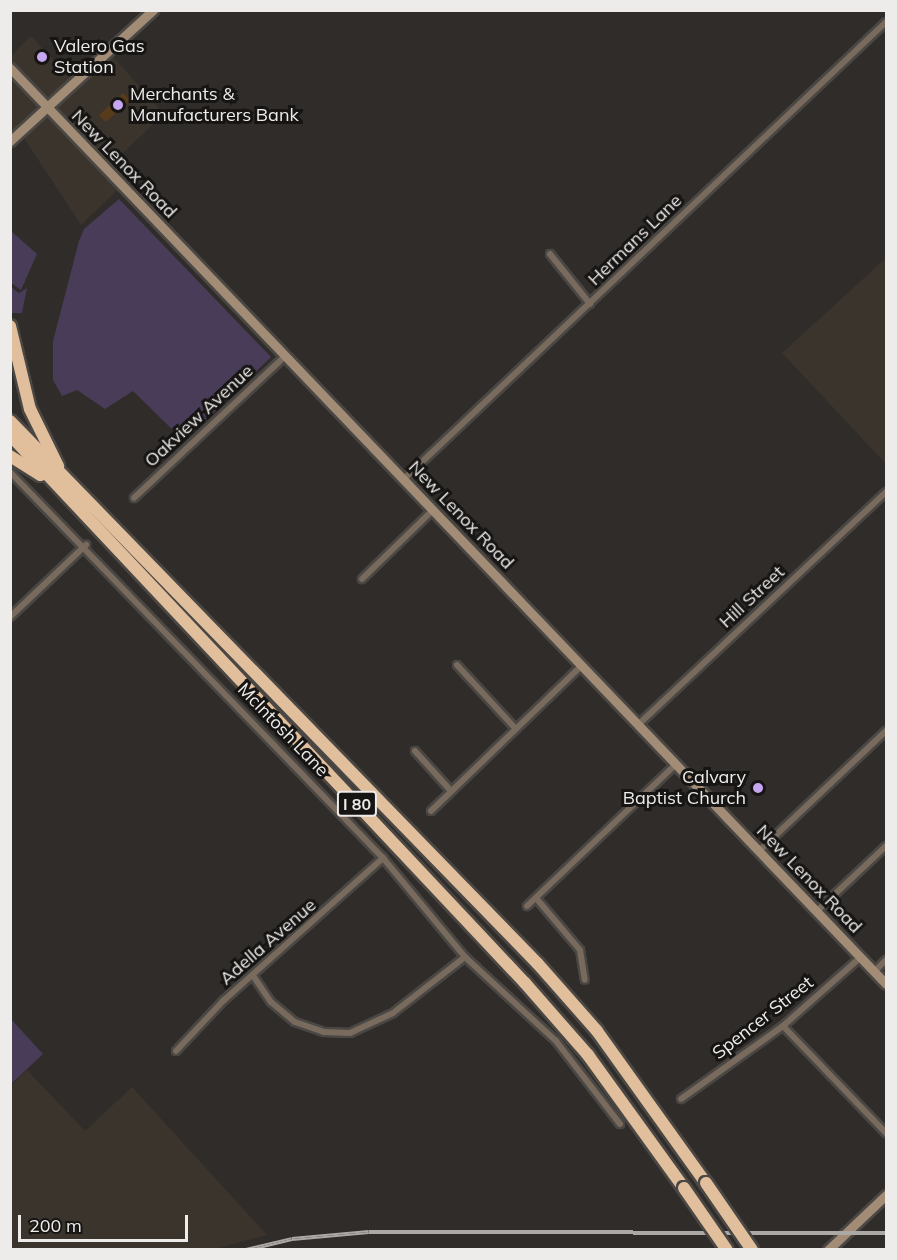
<!DOCTYPE html>
<style>
body{margin:0}
#map{position:relative;width:897px;height:1260px;overflow:hidden;background:#2f2c29;font-family:Mulish,sans-serif}
div>[style]{position:absolute}
.built>*{inset:0;background:#3b342c}
.green>*{inset:0;background:#483c58}
.building>*{inset:0;background:#583b1b}
.roads{filter:drop-shadow(2px 0 #4a4744) drop-shadow(-2px 0 #4a4744) drop-shadow(0 2px #4a4744) drop-shadow(0 -2px #4a4744)}
.street>*{height:6px;margin:-3px;padding:0 3px;transform-origin:3px;border-radius:3px;background:#786a5c}
.secondary>*{height:9px;margin:-4.5px;padding:0 4.5px;transform-origin:4.5px;border-radius:4.5px;background:#a38c76}
.highway>*{height:12px;margin:-6px;padding:0 6px;transform-origin:6px;border-radius:6px;background:#e2bf9c}
.rail>*{height:4px;margin-top:-2px;transform-origin:0;background:repeating-linear-gradient(90deg,#161513 0 4.5px,#aba9a6 0 9px);box-sizing:border-box;border-block:2px solid #aba9a6}
.bridges{filter:drop-shadow(2px 0 #4a4744) drop-shadow(-2px 0 #4a4744) drop-shadow(0 2px #4a4744) drop-shadow(0 -2px #4a4744)}
.highway-bridge>*{height:12px;margin:-6px;padding:0 6px;transform-origin:6px;border-radius:6px;background:#e2bf9c}
.dots>*{width:16px;height:16px;translate:-50% -50%;box-sizing:border-box;border:3px solid #161513;border-radius:50%}
span{translate:-50% -50%;white-space:nowrap;text-align:center;line-height:1.15;-webkit-text-stroke:6px #161513;paint-order:stroke}
.shield-label span{padding:2px 4px;background:#161513;border:2px solid;border-radius:4px;-webkit-text-stroke-width:0}
.shield-label{font-size:16px;color:#eeecea;font-weight:700}
.poi-label{font-size:18px;color:#eeecea}
.left{translate:0 -50%;text-align:left}
.right{translate:-100% -50%;text-align:right}
.street-label{font-size:18px;color:#eeecea}
.frame{position:absolute;inset:0;border:12px solid #eeecea;pointer-events:none}
.scale{position:absolute;left:18px;top:1215px;width:170px;height:27px;box-sizing:border-box;border:3px solid #eeecea;border-top:0;padding-left:8px;font-size:18px;line-height:21px;white-space:nowrap;color:#eeecea;-webkit-text-stroke:4px #161513;paint-order:stroke}
</style>
<div id="map">
<div class="built">
<i style="clip-path:polygon(31px 36px,73px 81px,108px 51px,164px 114px,108px 167px,124px 184px,81px 225px,18px 129px,11px 136px,11px 56px)"></i>
<i style="clip-path:polygon(886px 258px,886px 464px,782px 353px)"></i>
<i style="clip-path:polygon(27px 1070px,85px 1131px,132px 1087px,267px 1235px,214px 1249px,11px 1249px,11px 1086px)"></i>
</div>
<div class="green">
<i style="clip-path:polygon(119px 199px,271px 357px,184px 441px,133px 391px,105px 409px,77px 390px,62px 396px,53px 380px,53px 341px,79px 241px,84px 229px)"></i>
<i style="clip-path:polygon(11px 231px,37px 254px,21px 290px,11px 283px)"></i>
<i style="clip-path:polygon(11px 287px,19px 293px,27px 288px,22px 313px,11px 313px)"></i>
<i style="clip-path:polygon(11px 1019px,43px 1054px,11px 1084px)"></i>
</div>
<div class="building">
<i style="clip-path:polygon(123px 93px,130px 100px,106px 122px,99px 115px)"></i>
</div>
<div class="roads">
<div class="street">
<i style="left:550px;top:254px;width:64px;rotate:51.3deg"></i>
<i style="left:10px;top:472px;width:537px;rotate:45.98deg"></i>
<i style="left:383px;top:858px;width:129px;rotate:50.4deg"></i>
<i style="left:465px;top:957px;width:124px;rotate:42.7deg"></i>
<i style="left:556px;top:1041px;width:105px;rotate:52.4deg"></i>
<i style="left:404px;top:479px;width:664px;rotate:-43.47deg"></i>
<i style="left:134px;top:498px;width:207px;rotate:-43.2deg"></i>
<i style="left:362px;top:579px;width:99px;rotate:-44.2deg"></i>
<i style="left:10px;top:617px;width:105px;rotate:-43.5deg"></i>
<i style="left:457px;top:665px;width:86px;rotate:47.4deg"></i>
<i style="left:639px;top:724px;width:339px;rotate:-43.2deg"></i>
<i style="left:415px;top:751px;width:54px;rotate:48deg"></i>
<i style="left:431px;top:811px;width:210px;rotate:-44deg"></i>
<i style="left:759px;top:851px;width:175px;rotate:-43.4deg"></i>
<i style="left:536px;top:898px;width:68px;rotate:49.8deg"></i>
<i style="left:580px;top:950px;width:30px;rotate:81deg"></i>
<i style="left:527px;top:906px;width:206px;rotate:-43.6deg"></i>
<i style="left:817px;top:911px;width:95px;rotate:-43.3deg"></i>
<i style="left:874px;top:972px;width:17px;rotate:-45deg"></i>
<i style="left:254px;top:977px;width:30px;rotate:56deg"></i>
<i style="left:271px;top:1002px;width:31px;rotate:40deg"></i>
<i style="left:295px;top:1022px;width:31px;rotate:19deg"></i>
<i style="left:324px;top:1032px;width:26px;rotate:2deg"></i>
<i style="left:350px;top:1033px;width:47px;rotate:-24.9deg"></i>
<i style="left:393px;top:1013px;width:91px;rotate:-37.9deg"></i>
<i style="left:783px;top:1026px;width:149px;rotate:46.1deg"></i>
<i style="left:176px;top:1051px;width:69px;rotate:-46.8deg"></i>
<i style="left:223px;top:1001px;width:215px;rotate:-41.8deg"></i>
<i style="left:681px;top:1099px;width:125px;rotate:-35.6deg"></i>
<i style="left:783px;top:1026px;width:104px;rotate:-41.5deg"></i>
</div>
<div class="secondary">
<i style="left:10px;top:68px;width:1267px;rotate:46.28deg"></i>
<i style="left:10px;top:141px;width:194px;rotate:-42.5deg"></i>
<i style="left:828px;top:1250px;width:80px;rotate:-43.5deg"></i>
</div>
<div class="highway">
<i style="left:10px;top:326px;width:85px;rotate:76.5deg"></i>
<i style="left:30px;top:409px;width:64px;rotate:63.8deg"></i>
<i style="left:10px;top:421px;width:757px;rotate:45.8deg"></i>
<i style="left:538px;top:964px;width:89px;rotate:48.6deg"></i>
<i style="left:597px;top:1031px;width:187px;rotate:54.4deg"></i>
<i style="left:10px;top:435px;width:752px;rotate:46.78deg"></i>
<i style="left:525px;top:983px;width:96px;rotate:48.8deg"></i>
<i style="left:588px;top:1055px;width:164px;rotate:54.2deg"></i>
<i style="left:10px;top:456px;width:36px;rotate:32deg"></i>
</div>
</div>
<div class="rail">
<i style="left:246px;top:1250px;width:47px;rotate:-13.4deg"></i>
<i style="left:292px;top:1239px;width:77px;rotate:-5.2deg"></i>
<i style="left:369px;top:1232px;width:517px;rotate:0.11deg"></i>
</div>
<div class="bridges">
<div class="highway-bridge">
<i style="left:706px;top:1183px;width:81px;rotate:55.5deg"></i>
<i style="left:684px;top:1188px;width:75px;rotate:55.3deg"></i>
</div>
</div>
<div class="dots">
<i style="left:42px;top:57px;background:#c6a6f0"></i>
<i style="left:118px;top:105px;background:#c6a6f0"></i>
<i style="left:758px;top:788px;background:#c6a6f0"></i>
</div>
<div class="shield-label">
<span style="left:357px;top:804px">I 80</span>
</div>
<div class="poi-label">
<span class="left" style="left:54px;top:57px">Valero Gas<br>Station</span>
<span class="left" style="left:130px;top:105px">Merchants &amp;<br>Manufacturers Bank</span>
<span class="right" style="left:746px;top:788px">Calvary<br>Baptist Church</span>
</div>
<div class="street-label">
<span style="left:124px;top:164px;rotate:46deg">New Lenox Road</span>
<span style="left:635px;top:240px;rotate:-44deg">Hermans Lane</span>
<span style="left:199px;top:416px;rotate:-43deg">Oakview Avenue</span>
<span style="left:461px;top:515px;rotate:46deg">New Lenox Road</span>
<span style="left:752px;top:597px;rotate:-43deg">Hill Street</span>
<span style="left:283px;top:730px;rotate:46deg">McIntosh Lane</span>
<span style="left:809px;top:879px;rotate:46deg">New Lenox Road</span>
<span style="left:268px;top:942px;rotate:-41deg">Adella Avenue</span>
<span style="left:763px;top:1018px;rotate:-38deg">Spencer Street</span>
</div>
<div class="frame"></div>
<div class="scale">200 m</div>
</div>
